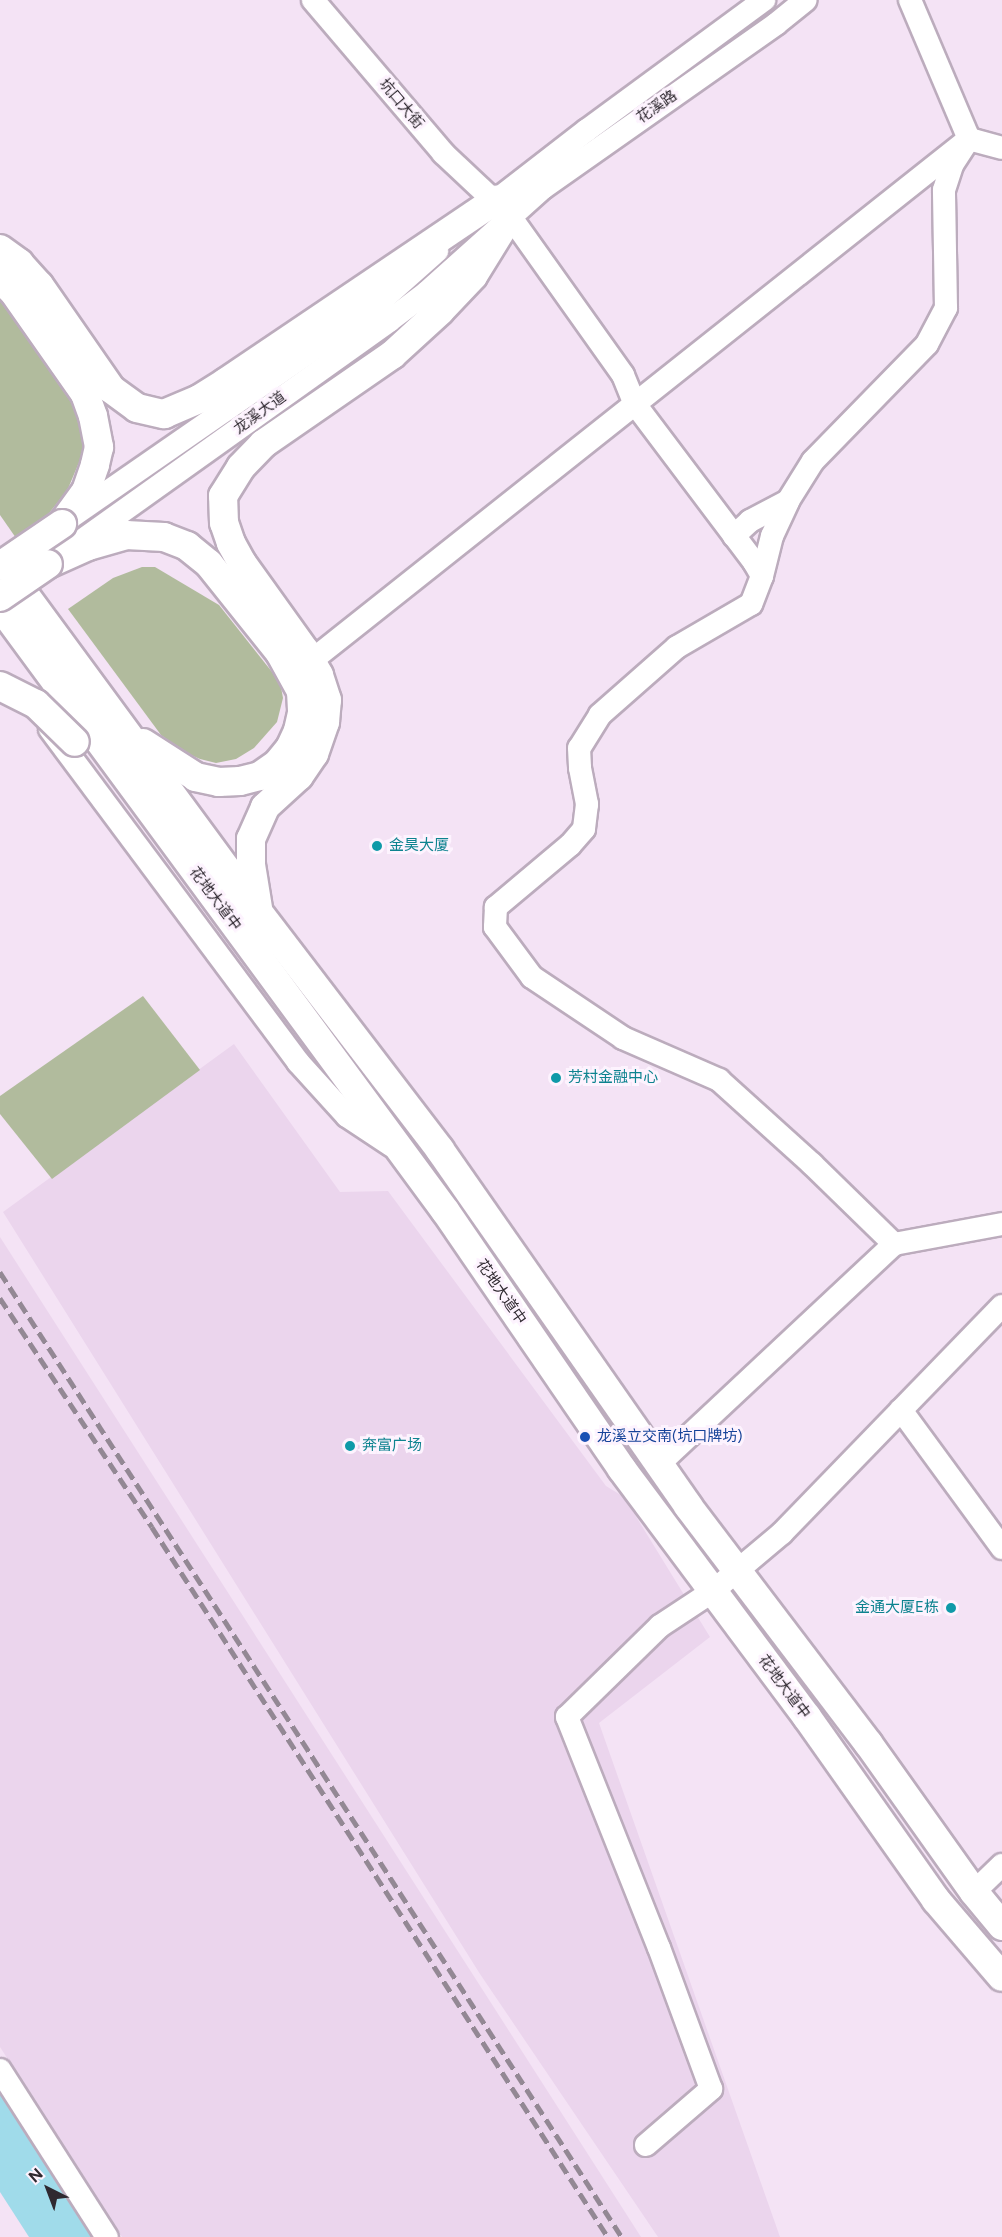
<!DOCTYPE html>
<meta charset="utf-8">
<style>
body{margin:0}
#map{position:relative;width:1002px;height:2237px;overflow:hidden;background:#f4e3f5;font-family:Figtree,"Noto Sans SC",sans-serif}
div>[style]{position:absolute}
.built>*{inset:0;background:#ebd5ed}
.green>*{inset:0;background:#b1bb9d}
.water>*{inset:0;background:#a0dbea}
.roads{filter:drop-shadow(2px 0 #bcacbd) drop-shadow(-2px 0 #bcacbd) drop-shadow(0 2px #bcacbd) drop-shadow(0 -2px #bcacbd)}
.minor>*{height:22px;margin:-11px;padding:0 11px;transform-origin:11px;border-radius:11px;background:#fff}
.major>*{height:28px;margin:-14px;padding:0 14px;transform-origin:14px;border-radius:14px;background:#fff}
.rail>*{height:4.5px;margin-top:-2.25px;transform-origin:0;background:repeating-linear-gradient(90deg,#938894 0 12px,transparent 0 18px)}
.bridges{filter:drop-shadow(2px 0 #bcacbd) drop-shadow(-2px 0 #bcacbd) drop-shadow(0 2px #bcacbd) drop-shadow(0 -2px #bcacbd)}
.major-bridge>*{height:28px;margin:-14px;padding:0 14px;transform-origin:14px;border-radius:14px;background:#fff}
.dots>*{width:16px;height:16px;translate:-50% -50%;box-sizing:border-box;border:3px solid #fdf3fe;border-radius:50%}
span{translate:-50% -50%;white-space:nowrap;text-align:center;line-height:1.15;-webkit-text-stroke:6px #fdf3fe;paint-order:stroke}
.street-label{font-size:15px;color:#2f2930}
.culture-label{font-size:15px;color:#0d838f}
.left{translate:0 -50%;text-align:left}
.right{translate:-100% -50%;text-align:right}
.transit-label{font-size:15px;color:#164399}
.north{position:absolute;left:18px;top:2159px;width:60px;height:60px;-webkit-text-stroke:4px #fdf3fe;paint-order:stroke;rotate:318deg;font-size:16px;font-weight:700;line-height:24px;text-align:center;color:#2f2930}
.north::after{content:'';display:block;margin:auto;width:21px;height:27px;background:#2f2930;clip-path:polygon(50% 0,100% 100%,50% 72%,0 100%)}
</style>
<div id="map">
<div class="built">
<i style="clip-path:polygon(234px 1044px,340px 1192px,388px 1191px,606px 1486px,624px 1497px,710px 1637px,599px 1723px,780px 2237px,658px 2237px,480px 1974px,3px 1212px)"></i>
<i style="clip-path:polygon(0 1237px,443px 1928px,641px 2237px,122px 2237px,0 2047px)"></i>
</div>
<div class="green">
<i style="clip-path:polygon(0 292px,75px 401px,84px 437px,83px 453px,67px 491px,45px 518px,16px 538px,0 515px)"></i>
<i style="clip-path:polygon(142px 567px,155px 567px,219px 605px,280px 682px,283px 698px,277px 722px,254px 748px,236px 759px,216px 763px,200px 759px,182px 751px,161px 735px,68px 609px,113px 578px)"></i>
<i style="clip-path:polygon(143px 996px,200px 1070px,52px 1179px,0 1114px,0 1096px)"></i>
</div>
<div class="water">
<i style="clip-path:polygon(0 2092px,93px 2237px,29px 2237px,0 2192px)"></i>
</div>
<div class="roads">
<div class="minor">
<i style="left:313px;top:0;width:201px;rotate:49.6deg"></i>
<i style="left:443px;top:153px;width:92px;rotate:43.2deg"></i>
<i style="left:510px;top:216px;width:195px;rotate:54.6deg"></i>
<i style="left:623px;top:375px;width:31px;rotate:68deg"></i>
<i style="left:635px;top:404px;width:198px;rotate:53deg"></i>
<i style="left:754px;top:562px;width:16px;rotate:60deg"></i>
<i style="left:762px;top:576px;width:30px;rotate:111deg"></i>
<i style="left:751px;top:604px;width:86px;rotate:149.8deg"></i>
<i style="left:677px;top:647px;width:103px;rotate:138.6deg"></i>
<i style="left:600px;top:715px;width:39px;rotate:122deg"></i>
<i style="left:579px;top:748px;width:20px;rotate:87deg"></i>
<i style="left:580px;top:768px;width:37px;rotate:79deg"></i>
<i style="left:587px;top:804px;width:25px;rotate:97deg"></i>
<i style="left:584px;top:829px;width:21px;rotate:131deg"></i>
<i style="left:570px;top:845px;width:97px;rotate:140deg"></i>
<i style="left:496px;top:907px;width:20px;rotate:93deg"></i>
<i style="left:495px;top:927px;width:62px;rotate:53.5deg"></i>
<i style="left:532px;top:977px;width:110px;rotate:33.8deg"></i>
<i style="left:623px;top:1038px;width:105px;rotate:23.6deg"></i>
<i style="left:719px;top:1080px;width:125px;rotate:42.1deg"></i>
<i style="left:812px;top:1164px;width:115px;rotate:44.3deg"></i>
<i style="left:485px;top:209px;width:129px;rotate:-37.8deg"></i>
<i style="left:587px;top:130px;width:220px;rotate:-36.3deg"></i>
<i style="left:74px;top:515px;width:364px;rotate:-34.7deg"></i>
<i style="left:373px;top:308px;width:86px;rotate:-41.7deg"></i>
<i style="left:734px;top:536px;width:22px;rotate:-43deg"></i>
<i style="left:750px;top:521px;width:43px;rotate:-27.8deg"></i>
<i style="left:74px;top:546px;width:387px;rotate:-35.5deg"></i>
<i style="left:389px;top:321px;width:48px;rotate:-37.3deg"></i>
<i style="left:427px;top:292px;width:156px;rotate:-41.9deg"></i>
<i style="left:543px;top:188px;width:285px;rotate:-35.1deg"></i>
<i style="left:776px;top:24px;width:38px;rotate:-39deg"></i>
<i style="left:762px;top:576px;width:41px;rotate:-76deg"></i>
<i style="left:772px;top:536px;width:38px;rotate:-65deg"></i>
<i style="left:788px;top:501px;width:47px;rotate:-58deg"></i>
<i style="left:813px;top:461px;width:163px;rotate:-45.7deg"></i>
<i style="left:927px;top:344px;width:41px;rotate:-62.2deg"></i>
<i style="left:946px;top:308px;width:118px;rotate:-91deg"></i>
<i style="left:944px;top:190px;width:26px;rotate:-72deg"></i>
<i style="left:952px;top:165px;width:31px;rotate:-57deg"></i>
<i style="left:969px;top:139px;width:34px;rotate:15deg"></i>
<i style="left:311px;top:661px;width:840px;rotate:-38.43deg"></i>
<i style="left:969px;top:139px;width:151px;rotate:-113deg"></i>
<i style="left:50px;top:729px;width:415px;rotate:53.3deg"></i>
<i style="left:298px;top:1062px;width:73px;rotate:47.8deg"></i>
<i style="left:347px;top:1116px;width:54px;rotate:33.7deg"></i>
<i style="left:901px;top:1410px;width:171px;rotate:53.8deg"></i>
<i style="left:659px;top:1464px;width:322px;rotate:-43.1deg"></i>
<i style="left:894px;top:1244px;width:110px;rotate:-10.5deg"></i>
<i style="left:974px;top:1892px;width:39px;rotate:-44deg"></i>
<i style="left:0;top:2070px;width:198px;rotate:57.4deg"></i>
<i style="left:646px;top:2145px;width:86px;rotate:-40.7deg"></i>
<i style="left:711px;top:2089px;width:150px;rotate:-110.2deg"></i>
<i style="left:659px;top:1948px;width:249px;rotate:-111.7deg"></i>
<i style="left:567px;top:1717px;width:130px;rotate:-44.4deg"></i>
<i style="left:660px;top:1626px;width:64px;rotate:-33.4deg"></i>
<i style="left:713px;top:1591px;width:90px;rotate:-40deg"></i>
<i style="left:782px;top:1533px;width:316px;rotate:-45.9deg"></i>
</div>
<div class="major">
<i style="left:0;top:249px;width:24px;rotate:36deg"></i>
<i style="left:19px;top:263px;width:30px;rotate:48deg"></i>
<i style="left:39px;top:285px;width:126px;rotate:55.3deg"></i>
<i style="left:111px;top:389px;width:32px;rotate:36deg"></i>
<i style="left:137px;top:408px;width:28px;rotate:13deg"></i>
<i style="left:164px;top:414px;width:38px;rotate:-23deg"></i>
<i style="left:199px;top:399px;width:32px;rotate:-32deg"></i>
<i style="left:226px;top:382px;width:326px;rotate:-34deg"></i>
<i style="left:0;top:279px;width:18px;rotate:43deg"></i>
<i style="left:13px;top:291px;width:126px;rotate:55deg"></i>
<i style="left:85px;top:394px;width:23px;rotate:70deg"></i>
<i style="left:93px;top:416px;width:32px;rotate:79deg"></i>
<i style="left:99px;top:447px;width:18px;rotate:103deg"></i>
<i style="left:95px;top:465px;width:28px;rotate:109deg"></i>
<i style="left:86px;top:491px;width:41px;rotate:126deg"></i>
<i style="left:48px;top:564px;width:44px;rotate:-24.2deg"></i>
<i style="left:88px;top:546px;width:40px;rotate:-16deg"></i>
<i style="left:126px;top:535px;width:38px;rotate:3deg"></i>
<i style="left:164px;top:537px;width:25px;rotate:21deg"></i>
<i style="left:187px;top:546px;width:28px;rotate:39deg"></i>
<i style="left:209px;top:564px;width:114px;rotate:51.4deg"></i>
<i style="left:280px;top:653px;width:43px;rotate:61.1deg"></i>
<i style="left:301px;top:691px;width:22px;rotate:87deg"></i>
<i style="left:302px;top:713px;width:18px;rotate:103deg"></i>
<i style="left:298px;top:731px;width:19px;rotate:115deg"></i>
<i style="left:290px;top:748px;width:21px;rotate:129deg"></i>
<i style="left:277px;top:764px;width:21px;rotate:145deg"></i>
<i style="left:260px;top:776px;width:21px;rotate:166deg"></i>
<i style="left:240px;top:781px;width:21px;rotate:177deg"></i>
<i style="left:219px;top:782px;width:24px;rotate:-168deg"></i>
<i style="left:196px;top:777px;width:63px;rotate:-147.3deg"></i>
<i style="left:3px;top:565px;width:432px;rotate:53.7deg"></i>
<i style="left:259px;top:913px;width:298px;rotate:52.6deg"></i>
<i style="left:440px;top:1150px;width:434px;rotate:55.1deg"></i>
<i style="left:688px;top:1506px;width:298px;rotate:52.8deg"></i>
<i style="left:868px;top:1743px;width:183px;rotate:54.6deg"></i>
<i style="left:974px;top:1892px;width:44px;rotate:50.5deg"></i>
<i style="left:0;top:606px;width:752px;rotate:53.65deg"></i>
<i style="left:446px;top:1212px;width:311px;rotate:55.6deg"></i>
<i style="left:622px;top:1469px;width:309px;rotate:53.3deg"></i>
<i style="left:807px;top:1717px;width:224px;rotate:54.8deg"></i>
<i style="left:936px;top:1900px;width:101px;rotate:49.4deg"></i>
<i style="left:258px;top:908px;width:44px;rotate:-99.2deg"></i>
<i style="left:251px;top:865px;width:26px;rotate:-90deg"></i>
<i style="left:251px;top:839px;width:35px;rotate:-66deg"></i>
<i style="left:265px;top:807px;width:46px;rotate:-42.4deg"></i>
<i style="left:299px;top:776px;width:27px;rotate:-56deg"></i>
<i style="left:314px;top:754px;width:34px;rotate:-71deg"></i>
<i style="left:325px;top:722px;width:22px;rotate:-85deg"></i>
<i style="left:327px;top:700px;width:26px;rotate:-108deg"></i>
<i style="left:319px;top:675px;width:28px;rotate:-120deg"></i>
<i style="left:305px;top:651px;width:108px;rotate:-125.6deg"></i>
<i style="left:242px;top:563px;width:23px;rotate:-119deg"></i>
<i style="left:231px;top:543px;width:21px;rotate:-109deg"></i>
<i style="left:224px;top:523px;width:27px;rotate:-92deg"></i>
<i style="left:223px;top:496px;width:34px;rotate:-58deg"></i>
<i style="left:241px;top:467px;width:32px;rotate:-46deg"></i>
<i style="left:263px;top:444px;width:157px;rotate:-34.6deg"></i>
<i style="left:392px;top:355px;width:65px;rotate:-42.5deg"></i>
<i style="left:440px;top:311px;width:48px;rotate:-46.7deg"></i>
<i style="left:473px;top:276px;width:70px;rotate:-58.3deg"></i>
</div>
</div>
<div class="rail">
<i style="left:0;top:1272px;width:1148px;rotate:57.2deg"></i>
<i style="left:0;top:1298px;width:275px;rotate:56.4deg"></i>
<i style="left:152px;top:1527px;width:844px;rotate:57.29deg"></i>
</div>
<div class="bridges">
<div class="major-bridge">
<i style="left:0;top:566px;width:75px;rotate:-34.1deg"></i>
<i style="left:0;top:597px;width:58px;rotate:-34.5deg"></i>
<i style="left:0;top:686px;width:40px;rotate:26.6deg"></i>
<i style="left:36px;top:704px;width:54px;rotate:44.3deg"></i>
</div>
</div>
<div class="dots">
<i style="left:377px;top:846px;background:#0f9aa8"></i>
<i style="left:556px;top:1078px;background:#0f9aa8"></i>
<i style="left:585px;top:1437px;background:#1a4fb4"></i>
<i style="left:350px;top:1446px;background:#0f9aa8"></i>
<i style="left:951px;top:1608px;background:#0f9aa8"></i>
</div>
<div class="street-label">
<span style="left:401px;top:104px;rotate:50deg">坑口大街</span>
<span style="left:657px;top:107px;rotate:-35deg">花溪路</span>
<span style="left:260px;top:413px;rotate:-36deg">龙溪大道</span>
<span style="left:215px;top:899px;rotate:53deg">花地大道中</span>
<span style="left:501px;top:1292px;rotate:55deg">花地大道中</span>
<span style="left:784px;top:1687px;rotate:53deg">花地大道中</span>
</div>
<div class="culture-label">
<span class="left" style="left:389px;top:846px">金昊大厦</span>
<span class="left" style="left:568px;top:1078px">芳村金融中心</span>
<span class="left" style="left:362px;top:1446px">奔富广场</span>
<span class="right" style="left:939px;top:1608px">金通大厦E栋</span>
</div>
<div class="transit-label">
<span class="left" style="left:597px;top:1437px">龙溪立交南(坑口牌坊)</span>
</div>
<div class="north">N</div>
</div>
